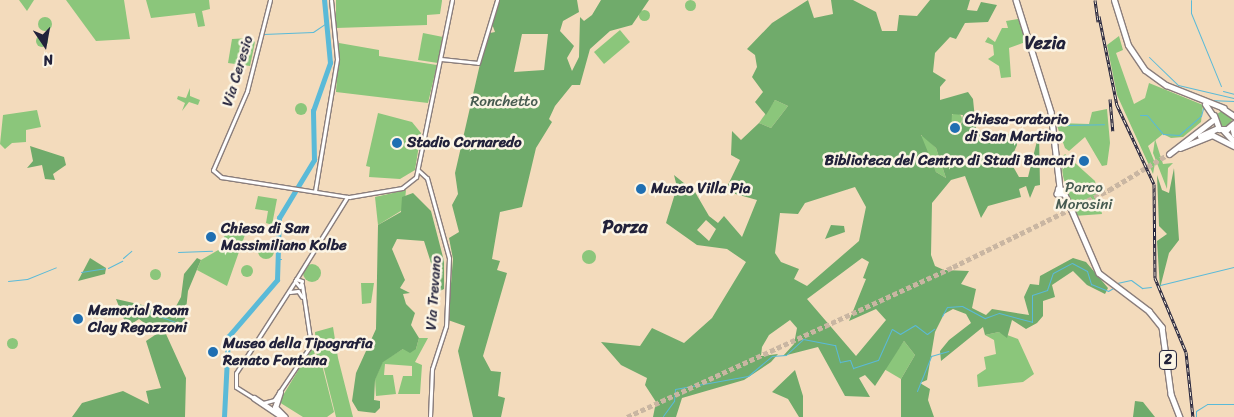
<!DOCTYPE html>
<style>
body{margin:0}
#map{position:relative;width:1234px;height:417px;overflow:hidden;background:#f3dbbc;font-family:Sriracha,sans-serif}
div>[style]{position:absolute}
.green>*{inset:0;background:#8bc67b}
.round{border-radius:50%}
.forest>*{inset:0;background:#70ab6b}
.stream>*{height:1px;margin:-0.5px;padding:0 0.5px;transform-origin:0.5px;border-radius:0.5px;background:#5abad8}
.river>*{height:4.5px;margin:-2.25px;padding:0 2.25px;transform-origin:2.25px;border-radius:2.25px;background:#5abad8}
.trunk-tunnel>*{height:5px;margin-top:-2.5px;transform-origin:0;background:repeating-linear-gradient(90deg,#c9b6a2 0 5px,transparent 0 7.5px)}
.roads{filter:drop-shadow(1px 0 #8a7e7c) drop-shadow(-1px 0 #8a7e7c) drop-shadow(0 1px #8a7e7c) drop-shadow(0 -1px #8a7e7c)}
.secondary>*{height:3px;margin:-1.5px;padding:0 1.5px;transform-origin:1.5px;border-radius:1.5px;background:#fff}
.primary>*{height:4.5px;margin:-2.25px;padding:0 2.25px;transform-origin:2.25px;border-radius:2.25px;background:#fff}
.trunk>*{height:5px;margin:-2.5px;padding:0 2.5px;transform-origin:2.5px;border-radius:2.5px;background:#fff}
.motorway>*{height:5px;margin:-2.5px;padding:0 2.5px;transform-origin:2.5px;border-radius:2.5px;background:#fff}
.rail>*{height:3px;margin-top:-1.5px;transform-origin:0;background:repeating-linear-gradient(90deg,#fcf5e5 0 4px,#22223b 0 8px);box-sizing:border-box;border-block:1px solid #22223b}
.dots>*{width:14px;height:14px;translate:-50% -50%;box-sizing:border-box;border:2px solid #fcf5e5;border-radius:50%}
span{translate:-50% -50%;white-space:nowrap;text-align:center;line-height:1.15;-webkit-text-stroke:5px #fcf5e5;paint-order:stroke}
.shield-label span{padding:1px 4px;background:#fcf5e5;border:1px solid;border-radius:4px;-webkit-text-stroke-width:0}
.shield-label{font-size:14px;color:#22223b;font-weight:700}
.street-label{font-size:15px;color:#22223b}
.park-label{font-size:15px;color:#475b51}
.poi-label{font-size:15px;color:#22223b;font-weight:700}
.left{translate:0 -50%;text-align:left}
.right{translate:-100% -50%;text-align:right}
.quarter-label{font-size:18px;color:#22223b;font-weight:700}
.north{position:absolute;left:20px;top:20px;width:50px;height:50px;-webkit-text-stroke:4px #fcf5e5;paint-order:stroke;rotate:168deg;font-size:14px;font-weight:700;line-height:20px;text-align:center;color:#22223b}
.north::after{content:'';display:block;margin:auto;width:18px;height:22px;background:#22223b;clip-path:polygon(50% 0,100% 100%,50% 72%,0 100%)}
</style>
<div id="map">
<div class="green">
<i class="round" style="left:684.5px;top:-0.5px;width:11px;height:11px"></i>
<i style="clip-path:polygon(19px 0,34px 0,27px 11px)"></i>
<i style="clip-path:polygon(66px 0,124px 0,130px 39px,96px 41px)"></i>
<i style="clip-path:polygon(146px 0,209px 0,210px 9px,202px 11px,205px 26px,198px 27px,195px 13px,151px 18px)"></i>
<i style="clip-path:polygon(336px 0,442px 0,442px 1px,440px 14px,427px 15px,427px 25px,336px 28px)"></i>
<i class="round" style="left:638.5px;top:9.5px;width:11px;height:11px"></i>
<i class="round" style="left:38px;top:17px;width:14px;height:14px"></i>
<i style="clip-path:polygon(1018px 19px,1028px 41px,1009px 48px,1011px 77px,1001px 78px,999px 66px,988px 59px,994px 55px,993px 45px,985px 42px,988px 37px,995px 42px,1002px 28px,1008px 28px,1006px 21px)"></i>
<i style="clip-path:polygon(620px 30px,630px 42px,604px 64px,594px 52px)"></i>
<i style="clip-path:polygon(423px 33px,443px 37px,438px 63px,418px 60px)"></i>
<i class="round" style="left:36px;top:35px;width:12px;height:12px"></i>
<i style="clip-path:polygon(1119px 36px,1123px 50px,1116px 53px,1134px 104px,1145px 98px,1149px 83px,1203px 105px,1201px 122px,1183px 137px,1171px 138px,1163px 134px,1148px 146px,1155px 163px,1153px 174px,1117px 95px,1107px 45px)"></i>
<i style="clip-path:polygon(251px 38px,255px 42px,250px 66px,228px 63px,232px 39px)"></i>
<i style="clip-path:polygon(339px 43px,379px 50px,379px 56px,437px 65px,428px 103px,336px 92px)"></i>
<i style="clip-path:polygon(190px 88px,190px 96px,200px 100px,198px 105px,189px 102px,182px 111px,185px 103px,177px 99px,178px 96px,186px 98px)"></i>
<i style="clip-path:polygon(775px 100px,788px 106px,771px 128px,759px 123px)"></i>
<i class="round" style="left:295px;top:103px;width:12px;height:12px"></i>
<i style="clip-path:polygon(1107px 109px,1110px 143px,1107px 165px,1102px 166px,1085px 137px,1069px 151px,1065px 148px,1056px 123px,1089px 124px,1092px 112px)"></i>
<i style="clip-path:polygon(37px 110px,41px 127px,26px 130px,26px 142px,12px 143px,5px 149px,0 144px,3px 115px)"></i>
<i class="round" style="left:1216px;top:111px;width:16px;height:16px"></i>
<i style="clip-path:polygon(378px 113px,412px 122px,421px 133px,415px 170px,400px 179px,369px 177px,370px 167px,366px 166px)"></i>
<i class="round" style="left:950px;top:113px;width:12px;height:12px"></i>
<i style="clip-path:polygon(924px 136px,936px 148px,946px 178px,936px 172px,921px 143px,920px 136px)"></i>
<i style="clip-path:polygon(1155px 139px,1163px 164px,1173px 163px,1168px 168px,1167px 189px,1153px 153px)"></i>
<i style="clip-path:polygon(1065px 154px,1095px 181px,1102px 214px,1074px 216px,1063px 176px,1061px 159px)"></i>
<i style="clip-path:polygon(406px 190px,404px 209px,378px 225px,375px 197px)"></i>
<i style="clip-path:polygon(258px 196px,277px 199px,272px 225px,266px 223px,268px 211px,255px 209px)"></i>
<i style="clip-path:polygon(228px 226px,247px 229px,227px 286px,197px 270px,201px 260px,220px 249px)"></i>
<i class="round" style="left:258px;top:243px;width:16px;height:16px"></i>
<i class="round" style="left:582px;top:250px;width:14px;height:14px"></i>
<i class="round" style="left:303px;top:264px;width:18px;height:18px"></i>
<i class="round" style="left:241px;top:265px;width:12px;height:12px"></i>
<i class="round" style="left:149.5px;top:268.5px;width:11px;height:11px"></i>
<i style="clip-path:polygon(361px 283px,374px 283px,371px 303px,362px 304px)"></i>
<i style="clip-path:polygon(333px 327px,338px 358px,353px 417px,336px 417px,323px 365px,317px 363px,315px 332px)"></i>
<i style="clip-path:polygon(999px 332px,1018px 339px,1034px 374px,1023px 382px,978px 387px,977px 375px,986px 369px,984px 357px,996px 354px,994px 340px,985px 335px)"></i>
<i class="round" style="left:6.5px;top:337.5px;width:11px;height:11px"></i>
<i style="clip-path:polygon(419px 338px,428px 338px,415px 362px,422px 365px,420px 394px,398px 394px,403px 376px,412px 376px,412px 366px,385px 364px,384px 375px,393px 375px,396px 394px,376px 396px,375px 379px,383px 361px,403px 349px,416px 349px)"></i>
<i style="clip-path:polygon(904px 341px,915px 355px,901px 379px,884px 369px)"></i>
<i style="clip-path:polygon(314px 344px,315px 362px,322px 365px,334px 412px,327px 417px,303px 417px,279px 402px)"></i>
</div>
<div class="forest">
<i style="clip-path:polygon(evenodd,498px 0,577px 0,579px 12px,563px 21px,560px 31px,574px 46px,567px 58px,572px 71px,579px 57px,580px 17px,584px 21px,592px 15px,601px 0,649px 0,632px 25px,610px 31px,590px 49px,580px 85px,572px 85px,555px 106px,549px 119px,552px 122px,536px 148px,522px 207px,500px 212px,492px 259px,500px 261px,497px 270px,507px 273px,483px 356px,491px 371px,501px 372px,498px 396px,505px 398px,501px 417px,473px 417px,458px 351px,465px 326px,448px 320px,453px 259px,449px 238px,459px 232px,452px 205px,458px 194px,455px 173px,480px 64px,490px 33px,495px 32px,492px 24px,498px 0,522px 34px,548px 34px,544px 70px,514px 72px,522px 34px)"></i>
<i style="clip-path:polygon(evenodd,808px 0,814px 18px,833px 14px,831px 0,853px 0,876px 12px,882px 31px,897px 31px,899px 15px,917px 16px,930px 0,970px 0,967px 10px,977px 11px,981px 2px,997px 5px,988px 22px,965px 23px,956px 39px,950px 37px,935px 53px,933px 72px,946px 80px,940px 87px,940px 100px,968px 92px,973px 99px,976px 129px,998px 139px,1015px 131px,1017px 145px,1010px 161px,1019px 177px,1028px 177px,1039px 133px,1040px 185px,1035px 186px,1030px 198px,1026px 186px,1019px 189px,1021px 197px,988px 206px,981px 218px,965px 176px,951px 180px,932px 203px,931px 255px,935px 266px,944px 270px,969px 271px,961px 284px,976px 289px,972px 308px,986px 315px,992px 309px,1029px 315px,1024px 297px,1030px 284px,1039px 285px,1040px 276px,1073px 258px,1086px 262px,1108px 288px,1105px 294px,1087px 285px,1073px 271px,1052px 285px,1055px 297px,1043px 301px,1043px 316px,1037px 323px,1026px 329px,1012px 320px,1007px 338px,999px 332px,985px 335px,983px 327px,941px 361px,940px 351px,949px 340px,971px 323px,966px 314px,953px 309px,944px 314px,935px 332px,927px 380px,920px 383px,930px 389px,928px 400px,934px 417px,901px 417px,901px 379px,915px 355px,904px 341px,875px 386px,865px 375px,859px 378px,870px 397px,845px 396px,818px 347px,783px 356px,794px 344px,797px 328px,790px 320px,769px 335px,762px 347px,761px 356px,778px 354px,771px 362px,744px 380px,682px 398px,676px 417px,653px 417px,656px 402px,645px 385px,647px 378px,621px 365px,601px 342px,640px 346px,652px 328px,684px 343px,712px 318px,746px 262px,727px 249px,697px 245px,666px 223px,677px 187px,674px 175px,695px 192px,709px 216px,718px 223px,724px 216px,742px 237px,757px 200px,725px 191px,740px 160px,731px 155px,732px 131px,741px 140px,759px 123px,771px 128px,788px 106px,775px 100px,766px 115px,755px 102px,763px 92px,752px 77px,757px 67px,755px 55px,747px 49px,772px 23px,808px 0,952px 114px,963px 115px,960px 130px,951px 130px,952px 114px,808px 0,921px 135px,936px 148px,946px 178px,936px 172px,921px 135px,808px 0,855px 187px,866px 207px,859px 241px,807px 286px,794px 279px,799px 269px,781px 262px,775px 253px,780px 213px,798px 214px,805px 203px,855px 187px,808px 0,706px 220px,716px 229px,709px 241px,697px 230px,706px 220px,808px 0,862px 258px,869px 262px,863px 278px,866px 279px,849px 321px,876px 309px,886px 320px,856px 356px,807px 299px,862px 258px)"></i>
<i style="clip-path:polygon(30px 146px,64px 157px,66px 165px,53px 174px,55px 180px,45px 179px,42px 165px,27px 168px,33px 161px)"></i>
<i style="clip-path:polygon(1174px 168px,1179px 240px,1169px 253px,1160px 288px,1157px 241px,1167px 234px,1159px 226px,1157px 175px,1162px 190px,1169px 193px)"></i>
<i style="clip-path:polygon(413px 193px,431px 211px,444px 261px,444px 289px,440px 291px,424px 241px,397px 239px,392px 249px,405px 280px,400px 288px,410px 293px,403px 294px,406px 304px,415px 313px,411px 325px,419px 338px,416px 349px,410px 353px,403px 349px,383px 362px,375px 380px,374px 400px,380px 401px,380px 408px,375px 413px,358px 411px,352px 401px,356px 373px,376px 329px,378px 225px,401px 212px,402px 197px)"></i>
<i style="clip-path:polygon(831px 225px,844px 226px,845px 232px,825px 239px)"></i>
<i style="clip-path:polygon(90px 258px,106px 268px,105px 274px,78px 281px)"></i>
<i style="clip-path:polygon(197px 258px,201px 260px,188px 291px,184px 329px,161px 323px,186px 378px,185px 417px,72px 417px,82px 403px,123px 391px,149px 404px,146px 391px,161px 388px,146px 341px,158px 333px,139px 319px,119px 332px,125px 322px,116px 299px,173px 312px,181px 297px,184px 274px)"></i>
<i style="clip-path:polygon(795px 370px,803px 396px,803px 417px,799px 417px,788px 399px,772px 392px)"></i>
<i style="clip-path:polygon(1135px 401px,1143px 402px,1155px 417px,1133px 417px)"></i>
</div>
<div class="stream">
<i style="left:1191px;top:0;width:13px;rotate:90deg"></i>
<i style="left:1191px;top:13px;width:79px;rotate:67.7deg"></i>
<i style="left:263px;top:34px;width:50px;rotate:-2.3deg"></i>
<i style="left:313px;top:32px;width:14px;rotate:-34deg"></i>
<i style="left:1149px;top:57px;width:40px;rotate:44deg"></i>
<i style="left:1178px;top:85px;width:57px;rotate:13.1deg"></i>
<i style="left:1223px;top:91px;width:11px;rotate:15deg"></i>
<i style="left:1208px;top:100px;width:26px;rotate:2deg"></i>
<i style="left:1140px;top:115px;width:7px"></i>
<i style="left:1147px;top:115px;width:25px;rotate:50deg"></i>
<i style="left:1163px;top:134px;width:16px;rotate:4deg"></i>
<i style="left:1179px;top:135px;width:29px;rotate:-41deg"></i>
<i style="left:1201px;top:116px;width:11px;rotate:-75deg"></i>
<i style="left:1065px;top:125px;width:39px;rotate:-1deg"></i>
<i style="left:178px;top:252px;width:34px;rotate:-2deg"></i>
<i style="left:123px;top:258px;width:11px;rotate:-41deg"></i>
<i style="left:278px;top:259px;width:3px"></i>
<i style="left:108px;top:268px;width:16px;rotate:-27deg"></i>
<i style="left:81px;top:272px;width:24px;rotate:-9deg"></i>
<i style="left:8px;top:281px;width:19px;rotate:-6deg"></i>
<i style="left:27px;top:279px;width:31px;rotate:-22deg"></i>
<i style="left:1117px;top:283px;width:14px;rotate:-12deg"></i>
<i style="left:1131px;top:280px;width:14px;rotate:36deg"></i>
<i style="left:1142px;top:288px;width:9px;rotate:-6deg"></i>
<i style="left:1160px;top:285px;width:76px;rotate:-13.7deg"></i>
<i style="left:128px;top:305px;width:56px;rotate:19.7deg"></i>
<i style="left:942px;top:316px;width:10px;rotate:-61deg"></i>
<i style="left:947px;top:307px;width:15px;rotate:-4deg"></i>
<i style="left:962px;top:306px;width:26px;rotate:28deg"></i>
<i style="left:985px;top:318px;width:15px;rotate:-20deg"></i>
<i style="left:999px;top:313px;width:34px;rotate:15deg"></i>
<i style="left:1032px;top:322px;width:27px;rotate:-90deg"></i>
<i style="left:1032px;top:295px;width:16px;rotate:-18deg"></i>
<i style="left:1047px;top:290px;width:18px;rotate:-71deg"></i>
<i style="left:1053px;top:273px;width:21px;rotate:-28deg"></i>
<i style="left:1072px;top:263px;width:17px;rotate:28deg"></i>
<i style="left:1087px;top:271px;width:14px;rotate:73deg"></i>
<i style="left:1091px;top:284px;width:18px;rotate:22deg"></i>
<i style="left:1108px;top:291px;width:8px;rotate:-30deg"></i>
<i style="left:917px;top:391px;width:38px;rotate:-68deg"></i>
<i style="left:931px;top:356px;width:18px;rotate:-16deg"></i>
<i style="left:663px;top:416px;width:19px;rotate:-54deg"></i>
<i style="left:674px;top:401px;width:12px;rotate:-85deg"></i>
<i style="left:675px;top:389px;width:74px;rotate:-10.1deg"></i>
<i style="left:748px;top:376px;width:31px;rotate:-40deg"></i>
<i style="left:772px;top:356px;width:14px;rotate:-4deg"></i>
<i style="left:786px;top:355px;width:23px;rotate:-43deg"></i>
<i style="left:803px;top:339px;width:33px;rotate:11deg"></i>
<i style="left:835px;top:345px;width:18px;rotate:74deg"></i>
<i style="left:840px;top:362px;width:10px;rotate:-11deg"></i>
<i style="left:850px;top:360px;width:9px;rotate:69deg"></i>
<i style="left:853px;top:368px;width:26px;rotate:-18deg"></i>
<i style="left:878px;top:360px;width:34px;rotate:-66deg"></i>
<i style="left:892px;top:329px;width:9px;rotate:32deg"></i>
<i style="left:900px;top:334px;width:17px;rotate:-31deg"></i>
<i style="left:915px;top:325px;width:15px;rotate:37deg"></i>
<i style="left:927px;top:334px;width:9px;rotate:-36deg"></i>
<i style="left:1196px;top:417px;width:6px;rotate:-90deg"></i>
<i style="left:1196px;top:411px;width:13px;rotate:-32deg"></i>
<i style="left:1207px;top:404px;width:27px"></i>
</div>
<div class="river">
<i style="left:224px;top:417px;width:80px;rotate:-87.1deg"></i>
<i style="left:228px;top:337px;width:75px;rotate:-49.3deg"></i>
<i style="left:277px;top:280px;width:62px;rotate:-88.2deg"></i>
<i style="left:279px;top:218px;width:68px;rotate:-58.9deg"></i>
<i style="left:314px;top:160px;width:49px;rotate:-91.2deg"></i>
<i style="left:313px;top:111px;width:51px;rotate:-70.5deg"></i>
<i style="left:330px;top:63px;width:63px;rotate:-95.4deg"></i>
</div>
<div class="trunk-tunnel">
<i style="left:627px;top:417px;width:359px;rotate:-24.7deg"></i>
<i style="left:953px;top:267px;width:174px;rotate:-26.3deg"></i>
<i style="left:1109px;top:190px;width:70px;rotate:-31deg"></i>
</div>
<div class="roads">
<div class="secondary">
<i style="left:270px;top:0;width:94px;rotate:104.2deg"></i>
<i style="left:247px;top:91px;width:86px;rotate:113.3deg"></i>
<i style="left:213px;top:170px;width:11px;rotate:41deg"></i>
<i style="left:221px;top:177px;width:130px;rotate:8.9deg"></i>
<i style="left:349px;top:197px;width:54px;rotate:-9.6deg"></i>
<i style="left:402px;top:188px;width:18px;rotate:-38deg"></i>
<i style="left:416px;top:177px;width:181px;rotate:-78.5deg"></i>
<i style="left:441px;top:59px;width:37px;rotate:6deg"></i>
<i style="left:478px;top:63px;width:66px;rotate:-73.2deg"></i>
<i style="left:418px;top:170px;width:12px;rotate:42deg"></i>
<i style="left:427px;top:178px;width:83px;rotate:74.6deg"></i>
<i style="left:449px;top:258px;width:68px;rotate:92.5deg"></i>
<i style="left:446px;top:326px;width:45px;rotate:108deg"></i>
<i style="left:432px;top:369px;width:48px;rotate:92.4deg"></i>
<i style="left:315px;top:191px;width:134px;rotate:-80.5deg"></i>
<i style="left:337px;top:59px;width:59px;rotate:-95.8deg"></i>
<i style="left:296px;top:279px;width:6px;rotate:18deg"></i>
<i style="left:302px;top:281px;width:6px;rotate:108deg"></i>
<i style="left:300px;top:287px;width:8px;rotate:-130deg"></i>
<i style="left:295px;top:281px;width:99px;rotate:-58.2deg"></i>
<i style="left:290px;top:292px;width:8px;rotate:-7deg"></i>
<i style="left:298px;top:291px;width:7px;rotate:56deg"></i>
<i style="left:255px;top:399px;width:22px;rotate:-148deg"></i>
<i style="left:236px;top:387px;width:14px;rotate:-90deg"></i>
<i style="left:236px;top:373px;width:107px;rotate:-57.2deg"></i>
<i style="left:263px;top:403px;width:11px;rotate:-15deg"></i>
<i style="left:274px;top:400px;width:66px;rotate:-56.1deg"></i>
<i style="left:311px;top:345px;width:61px;rotate:-98.5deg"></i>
</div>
<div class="primary">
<i style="left:1016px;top:0;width:117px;rotate:72.6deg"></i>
<i style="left:1051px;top:112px;width:77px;rotate:83.2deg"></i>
<i style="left:1063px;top:194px;width:6px;rotate:180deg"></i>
<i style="left:1057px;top:194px;width:5px;rotate:-79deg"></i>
<i style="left:1058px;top:189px;width:5px;rotate:11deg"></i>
<i style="left:1063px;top:190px;width:90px;rotate:66.6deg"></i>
<i style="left:1099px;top:273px;width:63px;rotate:37.2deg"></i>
<i style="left:1149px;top:311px;width:21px;rotate:51deg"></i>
<i style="left:1162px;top:327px;width:68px;rotate:82.3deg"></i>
<i style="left:1171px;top:394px;width:25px;rotate:69deg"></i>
</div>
<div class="trunk">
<i style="left:1114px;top:0;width:47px;rotate:72.7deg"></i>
<i style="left:1128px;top:45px;width:30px;rotate:56deg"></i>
<i style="left:1145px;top:70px;width:26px;rotate:36deg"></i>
<i style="left:1166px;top:85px;width:62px;rotate:21.6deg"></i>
<i style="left:1205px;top:104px;width:14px;rotate:56deg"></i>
<i style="left:1222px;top:108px;width:14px;rotate:34deg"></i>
<i style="left:1214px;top:115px;width:15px;rotate:70deg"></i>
<i style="left:1219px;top:129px;width:8px"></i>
<i style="left:1227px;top:129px;width:9px;rotate:-41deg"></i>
<i style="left:1200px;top:136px;width:20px;rotate:-24deg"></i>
<i style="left:1169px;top:154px;width:56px;rotate:-37.7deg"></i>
<i style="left:280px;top:392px;width:16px;rotate:108deg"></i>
<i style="left:275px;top:407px;width:14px;rotate:45deg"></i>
<i style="left:254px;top:398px;width:34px;rotate:34deg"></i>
</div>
<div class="motorway">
<i style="left:1232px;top:126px;width:9px;rotate:77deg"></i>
<i style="left:1223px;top:130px;width:16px;rotate:47deg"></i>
<i style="left:1180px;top:148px;width:35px;rotate:-22deg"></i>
<i style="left:1212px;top:135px;width:25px;rotate:27deg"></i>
</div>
</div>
<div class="rail">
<i style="left:1095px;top:0;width:22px;rotate:82deg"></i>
<i style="left:1099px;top:16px;width:91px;rotate:78.6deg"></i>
<i style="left:1117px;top:105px;width:87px;rotate:64.9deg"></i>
<i style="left:1154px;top:184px;width:94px;rotate:89.4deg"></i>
<i style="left:1155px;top:278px;width:80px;rotate:67.3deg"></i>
<i style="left:1186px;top:352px;width:65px;rotate:83.9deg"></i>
<i style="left:1110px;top:99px;width:32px;rotate:85deg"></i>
</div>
<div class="dots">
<i style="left:955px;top:128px;background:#1f6fb2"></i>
<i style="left:397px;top:143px;background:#1f6fb2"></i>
<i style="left:1084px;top:161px;background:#1f6fb2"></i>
<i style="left:641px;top:189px;background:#1f6fb2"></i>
<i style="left:211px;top:237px;background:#1f6fb2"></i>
<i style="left:78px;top:319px;background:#1f6fb2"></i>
<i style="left:213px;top:352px;background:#1f6fb2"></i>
</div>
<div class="shield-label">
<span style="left:1168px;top:360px">2</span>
</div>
<div class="street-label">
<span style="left:238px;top:71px;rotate:-73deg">Via Ceresio</span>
<span style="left:434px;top:293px;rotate:-86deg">Via Trevano</span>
</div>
<div class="park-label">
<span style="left:504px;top:102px">Ronchetto</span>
<span style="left:1084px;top:196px">Parco<br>Morosini</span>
</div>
<div class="poi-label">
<span class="left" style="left:965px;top:128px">Chiesa-oratorio<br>di San Martino</span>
<span class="left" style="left:407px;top:143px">Stadio Cornaredo</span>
<span class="right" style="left:1074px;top:161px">Biblioteca del Centro di Studi Bancari</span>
<span class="left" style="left:651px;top:189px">Museo Villa Pia</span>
<span class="left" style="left:221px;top:237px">Chiesa di San<br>Massimiliano Kolbe</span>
<span class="left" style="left:88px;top:319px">Memorial Room<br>Clay Regazzoni</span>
<span class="left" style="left:223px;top:352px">Museo della Tipografia<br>Renato Fontana</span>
</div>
<div class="quarter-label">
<span style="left:1045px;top:43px">Vezia</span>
<span style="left:625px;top:227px">Porza</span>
</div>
<div class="north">N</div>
</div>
